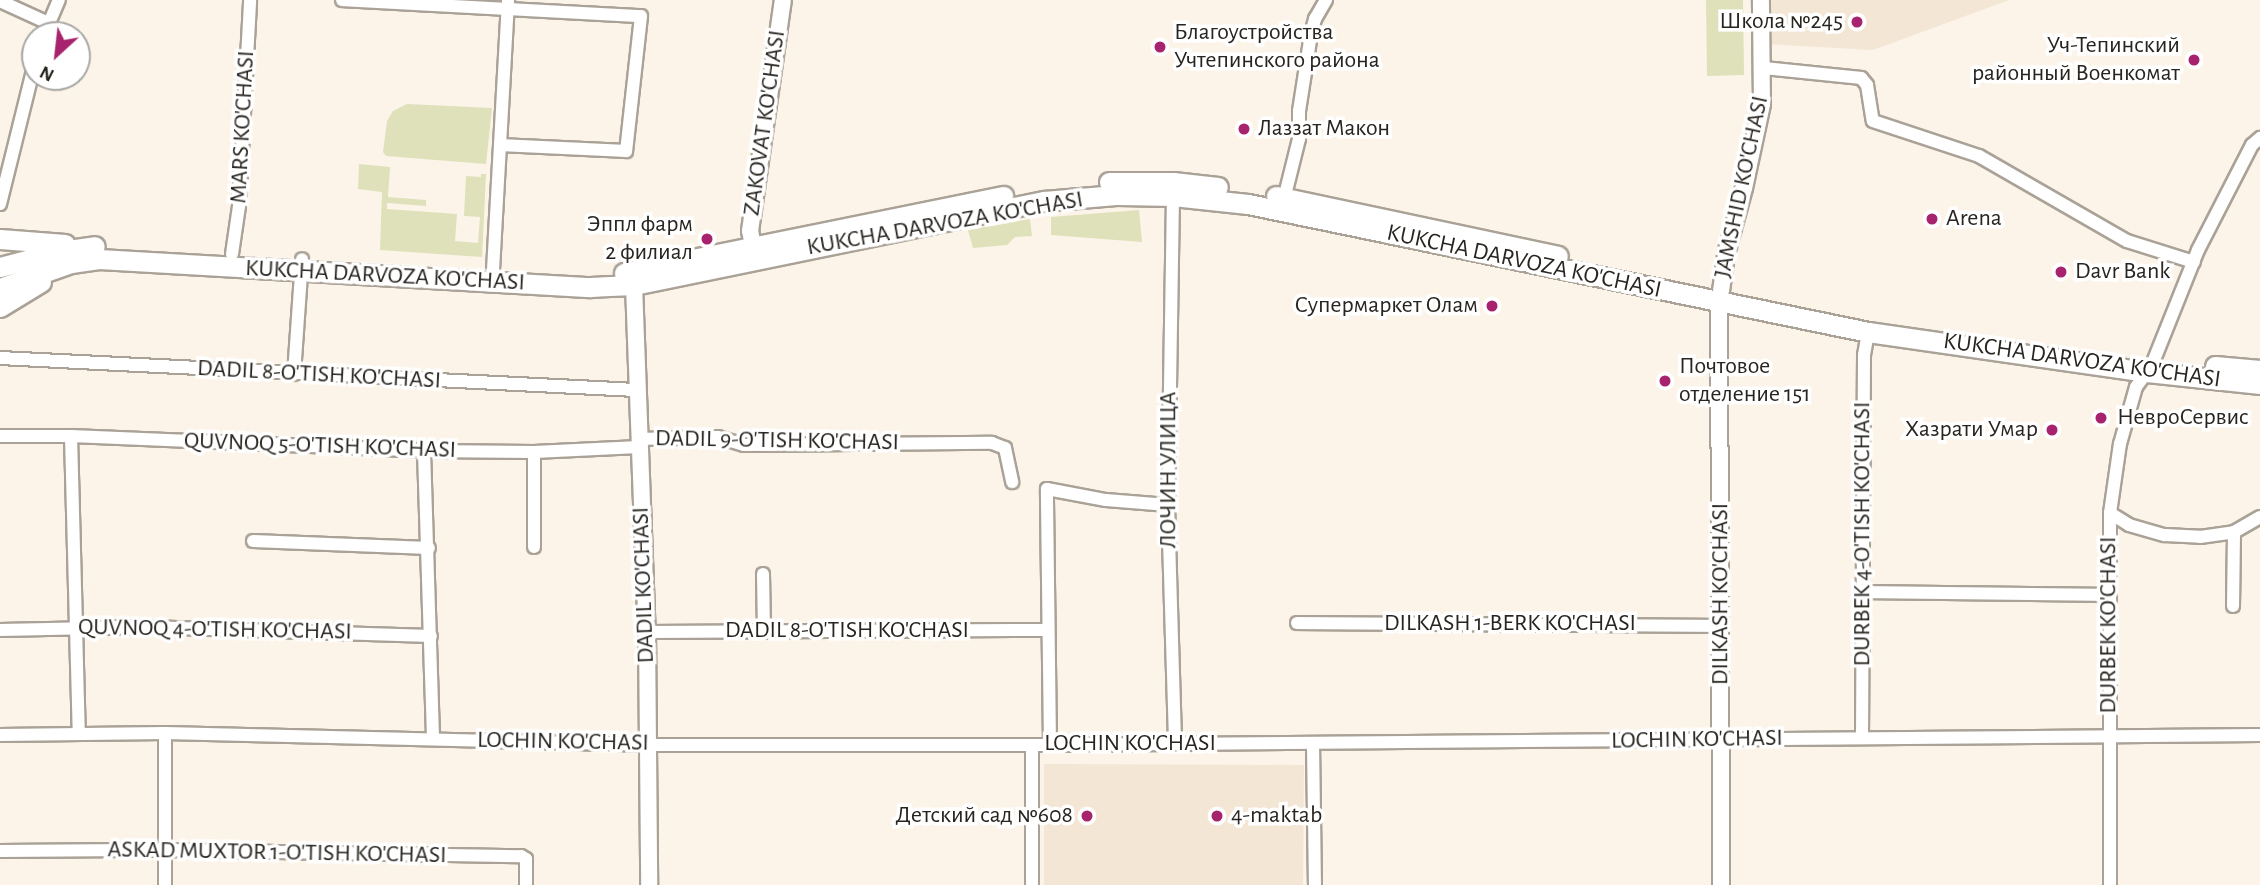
<!DOCTYPE html>
<meta charset="utf-8">
<style>
body{margin:0}
#map{position:relative;width:2260px;height:885px;overflow:hidden;background:#fcf4e8;font-family:"Alegreya Sans",sans-serif}
div>[style]{position:absolute}
.built>*{inset:0;background:#f3e6d4}
.green>*{inset:0;background:#dee1ba}
.roads{filter:drop-shadow(2px 0 #aaa297) drop-shadow(-2px 0 #aaa297) drop-shadow(0 2px #aaa297) drop-shadow(0 -2px #aaa297)}
.street>*{height:12px;margin:-6px;padding:0 6px;transform-origin:6px;border-radius:6px;background:#fff}
.secondary>*{height:16px;margin:-8px;padding:0 8px;transform-origin:8px;border-radius:8px;background:#fff}
.primary>*{height:19px;margin:-9.5px;padding:0 9.5px;transform-origin:9.5px;border-radius:9.5px;background:#fff}
.dots>*{width:19px;height:19px;translate:-50% -50%;box-sizing:border-box;border:4px solid #fff;border-radius:50%}
span{translate:-50% -50%;white-space:nowrap;text-align:center;line-height:1.15;-webkit-text-stroke:7px #fff;paint-order:stroke}
.poi-label{font-size:24px;color:#282520}
.right{translate:-100% -50%;text-align:right}
.left{translate:0 -50%;text-align:left}
.street-label{font-size:24px;color:#282520}
.north{position:absolute;left:21px;top:21px;width:70px;height:70px;box-sizing:border-box;background:#fff;border:2px solid #a9a8a6;border-radius:50%;rotate:207deg;font-size:19px;font-weight:700;line-height:28px;text-align:center;color:#282520}
.north::after{content:'';display:block;margin:auto;width:24px;height:32px;background:#a8236e;clip-path:polygon(50% 0,100% 100%,50% 72%,0 100%)}
</style>
<div id="map">
<div class="built">
<i style="clip-path:polygon(1764px 0,2009px 0,1873px 50px,1766px 44px)"></i>
<i style="clip-path:polygon(1044px 764px,1304px 765px,1303px 885px,1044px 885px)"></i>
</div>
<div class="green">
<i style="clip-path:polygon(1706px 0,1743px 0,1744px 75px,1707px 76px)"></i>
<i style="clip-path:polygon(407px 104px,492px 108px,486px 164px,386px 156px,383px 152px,387px 121px,393px 111px)"></i>
<i style="clip-path:polygon(359px 164px,390px 167px,388px 197px,426px 200px,426px 206px,387px 203px,387px 209px,457px 214px,455px 241px,478px 243px,480px 217px,464px 216px,466px 176px,481px 177px,481px 174px,486px 174px,482px 257px,380px 250px,382px 192px,358px 189px)"></i>
<i style="clip-path:polygon(1139px 210px,1142px 242px,1051px 235px,1051px 217px)"></i>
<i style="clip-path:polygon(1030px 219px,1032px 236px,1015px 237px,1007px 245px,973px 248px,968px 230px)"></i>
</div>
<div class="roads">
<div class="street">
<i style="left:342px;top:0;width:299px;rotate:3.1deg"></i>
<i style="left:641px;top:16px;width:136px;rotate:96.3deg"></i>
<i style="left:626px;top:151px;width:126px;rotate:-177.3deg"></i>
<i style="left:0;top:1px;width:53px;rotate:24.6deg"></i>
<i style="left:44px;top:35px;width:38px;rotate:-67deg"></i>
<i style="left:1764px;top:68px;width:98px;rotate:5.9deg"></i>
<i style="left:1861px;top:78px;width:9px;rotate:49deg"></i>
<i style="left:1867px;top:85px;width:36px;rotate:81deg"></i>
<i style="left:1873px;top:121px;width:112px;rotate:18.3deg"></i>
<i style="left:1979px;top:156px;width:171px;rotate:29.9deg"></i>
<i style="left:2127px;top:241px;width:70px;rotate:17.4deg"></i>
<i style="left:1173px;top:196px;width:309px;rotate:90.9deg"></i>
<i style="left:1168px;top:505px;width:239px;rotate:88.3deg"></i>
<i style="left:1283px;top:203px;width:66px;rotate:-76deg"></i>
<i style="left:1299px;top:139px;width:28px;rotate:-90deg"></i>
<i style="left:1299px;top:111px;width:78px;rotate:-81.1deg"></i>
<i style="left:1311px;top:34px;width:16px;rotate:-75deg"></i>
<i style="left:1315px;top:19px;width:22px;rotate:-60deg"></i>
<i style="left:0;top:204px;width:145px;rotate:-76.1deg"></i>
<i style="left:232px;top:254px;width:49px;rotate:-81.7deg"></i>
<i style="left:239px;top:206px;width:206px;rotate:-86.9deg"></i>
<i style="left:493px;top:270px;width:270px;rotate:-86.8deg"></i>
<i style="left:0;top:358px;width:638px;rotate:2.88deg"></i>
<i style="left:2154px;top:360px;width:118px;rotate:-68.2deg"></i>
<i style="left:2198px;top:250px;width:118px;rotate:-62.8deg"></i>
<i style="left:2252px;top:145px;width:11px;rotate:-41deg"></i>
<i style="left:294px;top:374px;width:115px;rotate:-86deg"></i>
<i style="left:0;top:436px;width:71px"></i>
<i style="left:71px;top:436px;width:353px;rotate:2.4deg"></i>
<i style="left:424px;top:451px;width:110px;rotate:0.5deg"></i>
<i style="left:534px;top:452px;width:105px;rotate:-2.7deg"></i>
<i style="left:71px;top:436px;width:296px;rotate:88.5deg"></i>
<i style="left:639px;top:439px;width:79px;rotate:-1.5deg"></i>
<i style="left:718px;top:437px;width:27px;rotate:17deg"></i>
<i style="left:744px;top:445px;width:248px;rotate:-0.5deg"></i>
<i style="left:992px;top:443px;width:14px;rotate:21deg"></i>
<i style="left:1005px;top:448px;width:35px;rotate:78deg"></i>
<i style="left:424px;top:451px;width:288px;rotate:88.2deg"></i>
<i style="left:2110px;top:513px;width:22px;rotate:32deg"></i>
<i style="left:2129px;top:525px;width:37px;rotate:16deg"></i>
<i style="left:2165px;top:535px;width:35px;rotate:3deg"></i>
<i style="left:2200px;top:537px;width:34px;rotate:-8deg"></i>
<i style="left:2234px;top:532px;width:30px;rotate:-30deg"></i>
<i style="left:253px;top:541px;width:176px;rotate:2.3deg"></i>
<i style="left:534px;top:547px;width:95px;rotate:-90deg"></i>
<i style="left:763px;top:574px;width:58px;rotate:89deg"></i>
<i style="left:1865px;top:592px;width:245px;rotate:0.7deg"></i>
<i style="left:2233px;top:606px;width:74px;rotate:-89.2deg"></i>
<i style="left:1297px;top:623px;width:425px;rotate:0.4deg"></i>
<i style="left:0;top:630px;width:145px;rotate:-1.2deg"></i>
<i style="left:145px;top:627px;width:286px;rotate:1.8deg"></i>
<i style="left:647px;top:632px;width:401px;rotate:-0.3deg"></i>
<i style="left:0;top:735px;width:165px;rotate:-0.7deg"></i>
<i style="left:165px;top:733px;width:488px;rotate:1.4deg"></i>
<i style="left:653px;top:745px;width:397px"></i>
<i style="left:1050px;top:745px;width:1210px;rotate:-0.47deg"></i>
<i style="left:1862px;top:738px;width:383px;rotate:-89.7deg"></i>
<i style="left:1864px;top:355px;width:23px;rotate:-80deg"></i>
<i style="left:1313px;top:744px;width:141px;rotate:89.2deg"></i>
<i style="left:1032px;top:745px;width:140px;rotate:90deg"></i>
<i style="left:1050px;top:745px;width:256px;rotate:-90.7deg"></i>
<i style="left:1047px;top:489px;width:60px;rotate:10.6deg"></i>
<i style="left:1106px;top:500px;width:62px;rotate:4.6deg"></i>
<i style="left:0;top:851px;width:163px;rotate:-0.4deg"></i>
<i style="left:163px;top:850px;width:358px;rotate:1deg"></i>
<i style="left:521px;top:856px;width:6px;rotate:31deg"></i>
<i style="left:526px;top:859px;width:26px;rotate:90deg"></i>
<i style="left:165px;top:885px;width:152px;rotate:-90deg"></i>
<i style="left:2110px;top:885px;width:372px;rotate:-90deg"></i>
<i style="left:2110px;top:513px;width:70px;rotate:-81.8deg"></i>
<i style="left:2120px;top:444px;width:59px;rotate:-74.3deg"></i>
<i style="left:2136px;top:387px;width:19px;rotate:-54deg"></i>
</div>
<div class="secondary">
<i style="left:753px;top:246px;width:15px;rotate:-101deg"></i>
<i style="left:750px;top:231px;width:233px;rotate:-81.9deg"></i>
<i style="left:634px;top:285px;width:347px;rotate:87.9deg"></i>
<i style="left:647px;top:632px;width:253px;rotate:89.5deg"></i>
<i style="left:1721px;top:291px;width:37px;rotate:-82deg"></i>
<i style="left:1726px;top:254px;width:68px;rotate:-74.7deg"></i>
<i style="left:1744px;top:188px;width:86px;rotate:-77.9deg"></i>
<i style="left:1762px;top:104px;width:104px;rotate:-90.6deg"></i>
<i style="left:1719px;top:302px;width:583px;rotate:89.8deg"></i>
</div>
<div class="primary">
<i style="left:1109px;top:182px;width:64px"></i>
<i style="left:1173px;top:182px;width:45px;rotate:6.3deg"></i>
<i style="left:1276px;top:196px;width:288px;rotate:12deg"></i>
<i style="left:0;top:239px;width:65px;rotate:4.4deg"></i>
<i style="left:0;top:267px;width:63px;rotate:-14.7deg"></i>
<i style="left:61px;top:251px;width:34px;rotate:-8deg"></i>
<i style="left:624px;top:273px;width:387px;rotate:-11.5deg"></i>
<i style="left:0;top:288px;width:75px;rotate:-19.4deg"></i>
<i style="left:71px;top:263px;width:28px;rotate:-8deg"></i>
<i style="left:99px;top:259px;width:492px;rotate:3.3deg"></i>
<i style="left:590px;top:287px;width:44px;rotate:-2.6deg"></i>
<i style="left:634px;top:285px;width:419px;rotate:-11.6deg"></i>
<i style="left:1044px;top:201px;width:72px;rotate:-4.8deg"></i>
<i style="left:1116px;top:195px;width:57px;rotate:1deg"></i>
<i style="left:1173px;top:196px;width:75px;rotate:6.1deg"></i>
<i style="left:1248px;top:204px;width:633px;rotate:11.66deg"></i>
<i style="left:1868px;top:332px;width:282px;rotate:8.2deg"></i>
<i style="left:2147px;top:372px;width:114px;rotate:6.1deg"></i>
<i style="left:0;top:307px;width:48px;rotate:-31.4deg"></i>
<i style="left:2215px;top:366px;width:45px;rotate:5.1deg"></i>
</div>
</div>
<div class="dots">
<i style="left:1857px;top:22px;background:#a8236e"></i>
<i style="left:1160px;top:47px;background:#a8236e"></i>
<i style="left:2194px;top:60px;background:#a8236e"></i>
<i style="left:1244px;top:129px;background:#a8236e"></i>
<i style="left:1932px;top:219px;background:#a8236e"></i>
<i style="left:707px;top:239px;background:#a8236e"></i>
<i style="left:2061px;top:272px;background:#a8236e"></i>
<i style="left:1492px;top:306px;background:#a8236e"></i>
<i style="left:1665px;top:381px;background:#a8236e"></i>
<i style="left:2101px;top:418px;background:#a8236e"></i>
<i style="left:2052px;top:430px;background:#a8236e"></i>
<i style="left:1087px;top:816px;background:#a8236e"></i>
<i style="left:1217px;top:816px;background:#a8236e"></i>
</div>
<div class="poi-label">
<span class="right" style="left:1843px;top:22px">Школа №245</span>
<span class="left" style="left:1174px;top:47px">Благоустройства<br>Учтепинского района</span>
<span class="right" style="left:2180px;top:60px">Уч-Тепинский<br>районный Военкомат</span>
<span class="left" style="left:1258px;top:129px">Лаззат Макон</span>
<span class="left" style="left:1946px;top:219px">Arena</span>
<span class="right" style="left:693px;top:239px">Эппл фарм<br>2 филиал</span>
<span class="left" style="left:2075px;top:272px">Davr Bank</span>
<span class="right" style="left:1478px;top:306px">Супермаркет Олам</span>
<span class="left" style="left:1679px;top:381px">Почтовое<br>отделение 151</span>
<span class="left" style="left:2117px;top:418px">НевроСервис</span>
<span class="right" style="left:2038px;top:430px">Хазрати Умар</span>
<span class="right" style="left:1073px;top:816px">Детский сад №608</span>
<span class="left" style="left:1231px;top:816px">4-maktab</span>
</div>
<div class="street-label">
<span style="left:765px;top:123px;rotate:-82deg">ZAKOVAT KO'CHASI</span>
<span style="left:243px;top:127px;rotate:-87deg">MARS KO'CHASI</span>
<span style="left:1742px;top:187px;rotate:-78deg">JAMSHID KO'CHASI</span>
<span style="left:945px;top:224px;rotate:-10deg">KUKCHA DARVOZA KO'CHASI</span>
<span style="left:1524px;top:262px;rotate:12deg">KUKCHA DARVOZA KO'CHASI</span>
<span style="left:385px;top:276px;rotate:3deg">KUKCHA DARVOZA KO'CHASI</span>
<span style="left:2082px;top:361px;rotate:8deg">KUKCHA DARVOZA KO'CHASI</span>
<span style="left:319px;top:375px;rotate:3deg">DADIL 8-O'TISH KO'CHASI</span>
<span style="left:777px;top:441px;rotate:1deg">DADIL 9-O'TISH KO'CHASI</span>
<span style="left:320px;top:446px;rotate:2deg">QUVNOQ 5-O'TISH KO'CHASI</span>
<span style="left:1169px;top:470px;rotate:-90deg">ЛОЧИН УЛИЦА</span>
<span style="left:1863px;top:534px;rotate:-90deg">DURBEK 4-O'TISH KO'CHASI</span>
<span style="left:644px;top:585px;rotate:-92deg">DADIL KO'CHASI</span>
<span style="left:1721px;top:594px;rotate:-90deg">DILKASH KO'CHASI</span>
<span style="left:1510px;top:624px">DILKASH 1-BERK KO'CHASI</span>
<span style="left:2109px;top:625px;rotate:-90deg">DURBEK KO'CHASI</span>
<span style="left:215px;top:630px;rotate:1deg">QUVNOQ 4-O'TISH KO'CHASI</span>
<span style="left:847px;top:631px">DADIL 8-O'TISH KO'CHASI</span>
<span style="left:1697px;top:740px;rotate:-1deg">LOCHIN KO'CHASI</span>
<span style="left:563px;top:742px;rotate:1deg">LOCHIN KO'CHASI</span>
<span style="left:1130px;top:744px">LOCHIN KO'CHASI</span>
<span style="left:277px;top:853px;rotate:1deg">ASKAD MUXTOR 1-O'TISH KO'CHASI</span>
</div>
<div class="north">N</div>
</div>
